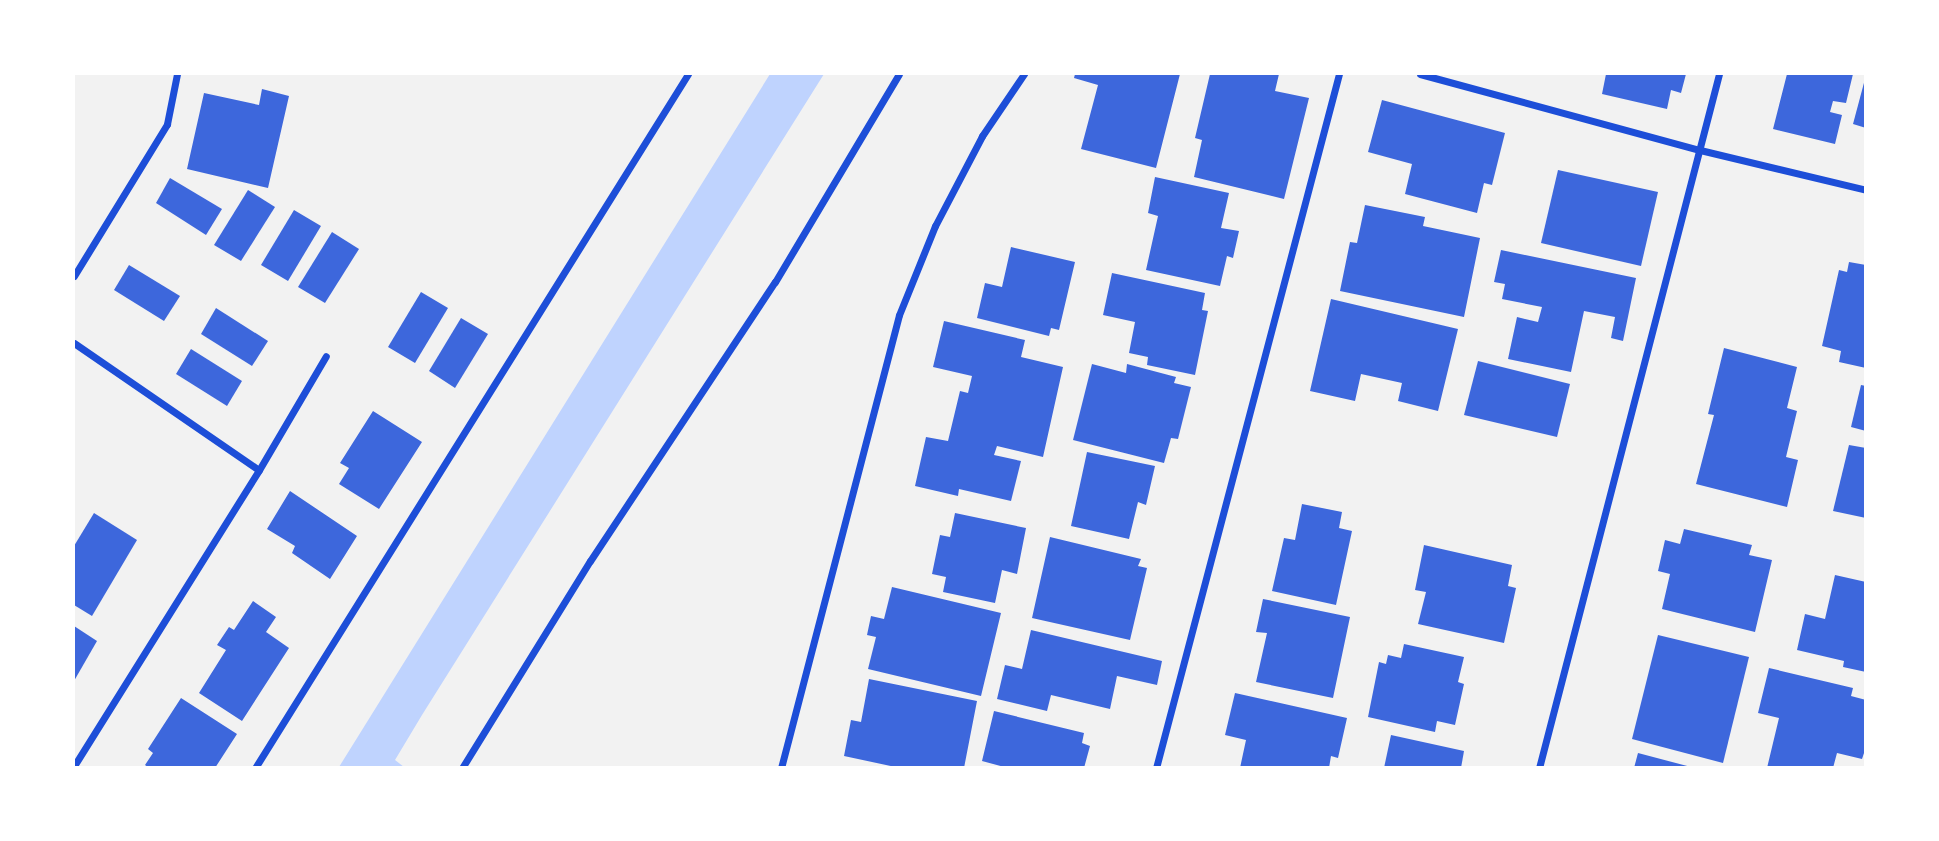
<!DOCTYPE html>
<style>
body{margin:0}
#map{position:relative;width:1939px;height:841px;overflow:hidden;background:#f2f2f2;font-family:"Playfair Display",serif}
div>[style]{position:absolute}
.water>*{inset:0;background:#bfd3fe}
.building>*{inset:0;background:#3d67dc}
.minor>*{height:7px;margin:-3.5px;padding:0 3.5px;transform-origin:3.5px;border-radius:3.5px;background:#1d4ed8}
span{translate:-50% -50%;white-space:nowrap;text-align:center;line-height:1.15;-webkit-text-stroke:5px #fff;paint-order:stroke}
.frame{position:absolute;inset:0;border:75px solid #fff;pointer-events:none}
</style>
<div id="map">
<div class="water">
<i style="clip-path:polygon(770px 74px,824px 74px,422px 715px,395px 760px,404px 767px,339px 767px)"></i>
</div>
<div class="building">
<i style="clip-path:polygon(1075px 74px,1180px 74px,1156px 168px,1081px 149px,1098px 85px,1074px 78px)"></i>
<i style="clip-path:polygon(1210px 74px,1279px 74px,1275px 91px,1309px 98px,1284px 199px,1194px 177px,1202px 140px,1195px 138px)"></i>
<i style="clip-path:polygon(1606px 74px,1686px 74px,1681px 93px,1671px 90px,1667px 109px,1602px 94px)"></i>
<i style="clip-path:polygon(1787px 74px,1853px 74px,1846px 103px,1833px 101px,1830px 112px,1842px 115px,1835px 144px,1773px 129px)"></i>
<i style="clip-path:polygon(1865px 79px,1866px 79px,1866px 128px,1853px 124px)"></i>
<i style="clip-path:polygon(262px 89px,289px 96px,268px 188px,187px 169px,204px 93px,259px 105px)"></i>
<i style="clip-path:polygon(1382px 100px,1505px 133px,1492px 185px,1484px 183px,1477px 213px,1405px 194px,1412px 164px,1368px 152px)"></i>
<i style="clip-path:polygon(1558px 170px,1658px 192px,1641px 266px,1541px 243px)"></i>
<i style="clip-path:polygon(1155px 177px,1229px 193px,1221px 228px,1239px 231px,1233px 258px,1227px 256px,1220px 286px,1146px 270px,1158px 216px,1148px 213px)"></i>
<i style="clip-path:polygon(170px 178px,222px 209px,206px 235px,156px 203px)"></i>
<i style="clip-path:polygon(248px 190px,275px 207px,241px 261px,214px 245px)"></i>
<i style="clip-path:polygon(1365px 205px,1425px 217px,1423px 226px,1480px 238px,1464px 317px,1340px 291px,1350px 242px,1357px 243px)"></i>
<i style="clip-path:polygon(294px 210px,321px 226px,288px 281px,261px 265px)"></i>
<i style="clip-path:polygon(332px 232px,359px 249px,325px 303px,298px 287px)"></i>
<i style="clip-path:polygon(1011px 247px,1075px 262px,1059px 330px,1051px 328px,1049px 336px,977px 318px,985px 283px,1002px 287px)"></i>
<i style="clip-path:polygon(1501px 250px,1636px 278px,1623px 341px,1611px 338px,1615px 317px,1584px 311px,1571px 372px,1508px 359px,1517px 317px,1538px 322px,1542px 307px,1502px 299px,1505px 284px,1494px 282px)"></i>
<i style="clip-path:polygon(1849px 262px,1866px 265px,1866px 368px,1839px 362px,1841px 351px,1822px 346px,1839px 270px,1847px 272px)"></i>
<i style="clip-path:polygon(129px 265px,180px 296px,164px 321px,114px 290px)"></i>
<i style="clip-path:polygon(1112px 273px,1205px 293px,1202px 310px,1208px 311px,1195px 375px,1147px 365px,1148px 357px,1129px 353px,1135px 322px,1103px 315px)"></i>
<i style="clip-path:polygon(421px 292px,448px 308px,415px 363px,388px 347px)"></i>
<i style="clip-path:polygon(1331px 299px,1458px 329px,1438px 411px,1398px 401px,1402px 383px,1361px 374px,1355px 401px,1310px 391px)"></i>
<i style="clip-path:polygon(216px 308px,268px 341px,252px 366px,201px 334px)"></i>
<i style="clip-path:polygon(461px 318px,488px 334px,455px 388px,429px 371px)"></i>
<i style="clip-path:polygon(944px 321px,1025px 340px,1021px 357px,1063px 367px,1043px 457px,997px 446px,994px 455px,1021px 461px,1011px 501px,959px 489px,958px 496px,915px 486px,926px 437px,948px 441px,960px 391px,968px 393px,972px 376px,933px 367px)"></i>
<i style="clip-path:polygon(1724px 348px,1797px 367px,1787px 408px,1797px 411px,1786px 457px,1798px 460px,1787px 507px,1696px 484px,1714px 415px,1708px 414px)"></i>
<i style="clip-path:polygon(191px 349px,242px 381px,227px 406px,176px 374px)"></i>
<i style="clip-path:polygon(1478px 361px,1570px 384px,1557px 437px,1464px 415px)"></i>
<i style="clip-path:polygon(1092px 364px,1126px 373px,1127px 364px,1176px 377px,1174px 383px,1191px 387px,1178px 439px,1171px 438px,1164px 463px,1073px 440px)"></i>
<i style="clip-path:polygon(1861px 385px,1866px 386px,1866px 431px,1851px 427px)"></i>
<i style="clip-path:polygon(373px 411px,422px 442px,379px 509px,339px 484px,349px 468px,340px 463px)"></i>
<i style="clip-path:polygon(1849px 445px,1866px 448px,1866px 518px,1833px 511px)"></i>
<i style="clip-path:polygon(1087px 452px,1155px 466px,1146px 505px,1138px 502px,1129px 539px,1071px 526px)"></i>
<i style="clip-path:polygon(290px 491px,357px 536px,330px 579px,292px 553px,295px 546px,267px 529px)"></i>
<i style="clip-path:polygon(1302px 504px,1342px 512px,1339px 528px,1352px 531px,1336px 605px,1272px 591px,1284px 538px,1295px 540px)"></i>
<i style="clip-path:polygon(94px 513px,137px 540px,92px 616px,74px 605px,74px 546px)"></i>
<i style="clip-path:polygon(955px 513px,1026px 528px,1017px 574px,1002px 570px,995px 603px,943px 592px,946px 577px,932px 574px,940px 535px,950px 537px)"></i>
<i style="clip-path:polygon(1684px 529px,1752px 545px,1749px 555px,1772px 560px,1755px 632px,1662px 609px,1670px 574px,1658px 571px,1665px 540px,1680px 544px)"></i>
<i style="clip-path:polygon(1050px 537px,1141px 559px,1138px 566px,1147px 568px,1130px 640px,1032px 618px)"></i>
<i style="clip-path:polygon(1424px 545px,1512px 565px,1508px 586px,1516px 588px,1504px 643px,1418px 624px,1426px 592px,1415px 590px)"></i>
<i style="clip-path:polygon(1835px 575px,1866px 582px,1866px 672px,1843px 667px,1844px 661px,1797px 650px,1805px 614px,1825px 619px)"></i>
<i style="clip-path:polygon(892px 587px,1001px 613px,981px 696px,868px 669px,876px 637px,867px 635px,871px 616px,884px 619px)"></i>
<i style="clip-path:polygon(1263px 599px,1350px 617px,1333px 698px,1256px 682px,1267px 633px,1256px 632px)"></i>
<i style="clip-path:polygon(253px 601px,276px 617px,266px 632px,289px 648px,242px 721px,199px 693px,226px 650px,217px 645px,229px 627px,234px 630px)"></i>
<i style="clip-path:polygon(74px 626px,97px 641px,74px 681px)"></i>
<i style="clip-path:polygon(1031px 630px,1162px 661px,1157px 685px,1117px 676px,1110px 709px,1051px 695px,1047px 711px,997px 699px,1005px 665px,1022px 669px)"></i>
<i style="clip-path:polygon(1658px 635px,1749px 657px,1723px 763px,1632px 739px)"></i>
<i style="clip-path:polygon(1404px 644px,1464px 657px,1458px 682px,1464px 684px,1455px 725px,1437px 721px,1435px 732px,1368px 717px,1379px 662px,1386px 664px,1388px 655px,1401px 658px)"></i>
<i style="clip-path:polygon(1769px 668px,1853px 688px,1851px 696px,1866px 700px,1866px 747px,1862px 759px,1837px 753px,1833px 768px,1767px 768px,1779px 718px,1758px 713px)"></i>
<i style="clip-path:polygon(869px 679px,977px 701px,964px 768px,900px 768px,844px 756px,851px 720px,861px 722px)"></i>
<i style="clip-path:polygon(1235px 693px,1347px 718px,1338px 758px,1331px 756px,1329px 768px,1240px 768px,1246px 740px,1225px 735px)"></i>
<i style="clip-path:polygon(181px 698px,237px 734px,215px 768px,149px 768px,145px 765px,153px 753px,148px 749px)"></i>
<i style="clip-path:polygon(994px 711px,1084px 733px,1082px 743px,1090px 746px,1084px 768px,1008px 768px,982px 761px)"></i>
<i style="clip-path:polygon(1391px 735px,1464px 751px,1461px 768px,1384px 768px)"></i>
<i style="clip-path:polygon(1638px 753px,1691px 767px,1691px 768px,1634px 768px)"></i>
</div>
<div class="minor">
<i style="left:1420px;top:74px;width:290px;rotate:15.2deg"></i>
<i style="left:1700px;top:150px;width:171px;rotate:13.5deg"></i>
<i style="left:74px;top:276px;width:178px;rotate:-58.5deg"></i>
<i style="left:167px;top:124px;width:51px;rotate:-78.7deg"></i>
<i style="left:74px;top:343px;width:224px;rotate:34.5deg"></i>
<i style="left:74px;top:766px;width:349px;rotate:-58deg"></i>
<i style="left:259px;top:470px;width:132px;rotate:-59.6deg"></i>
<i style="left:255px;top:768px;width:818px;rotate:-58.04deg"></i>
<i style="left:462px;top:768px;width:243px;rotate:-58.3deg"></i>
<i style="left:590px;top:561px;width:335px;rotate:-56.5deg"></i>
<i style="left:775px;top:282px;width:242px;rotate:-59.2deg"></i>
<i style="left:781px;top:768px;width:468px;rotate:-75.4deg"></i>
<i style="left:899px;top:315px;width:96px;rotate:-68deg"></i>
<i style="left:935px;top:226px;width:102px;rotate:-62.4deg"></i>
<i style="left:982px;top:136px;width:75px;rotate:-55.9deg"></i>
<i style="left:1156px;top:768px;width:718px;rotate:-75.23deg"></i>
<i style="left:1539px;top:768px;width:717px;rotate:-75.46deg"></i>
</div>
<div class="frame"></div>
</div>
